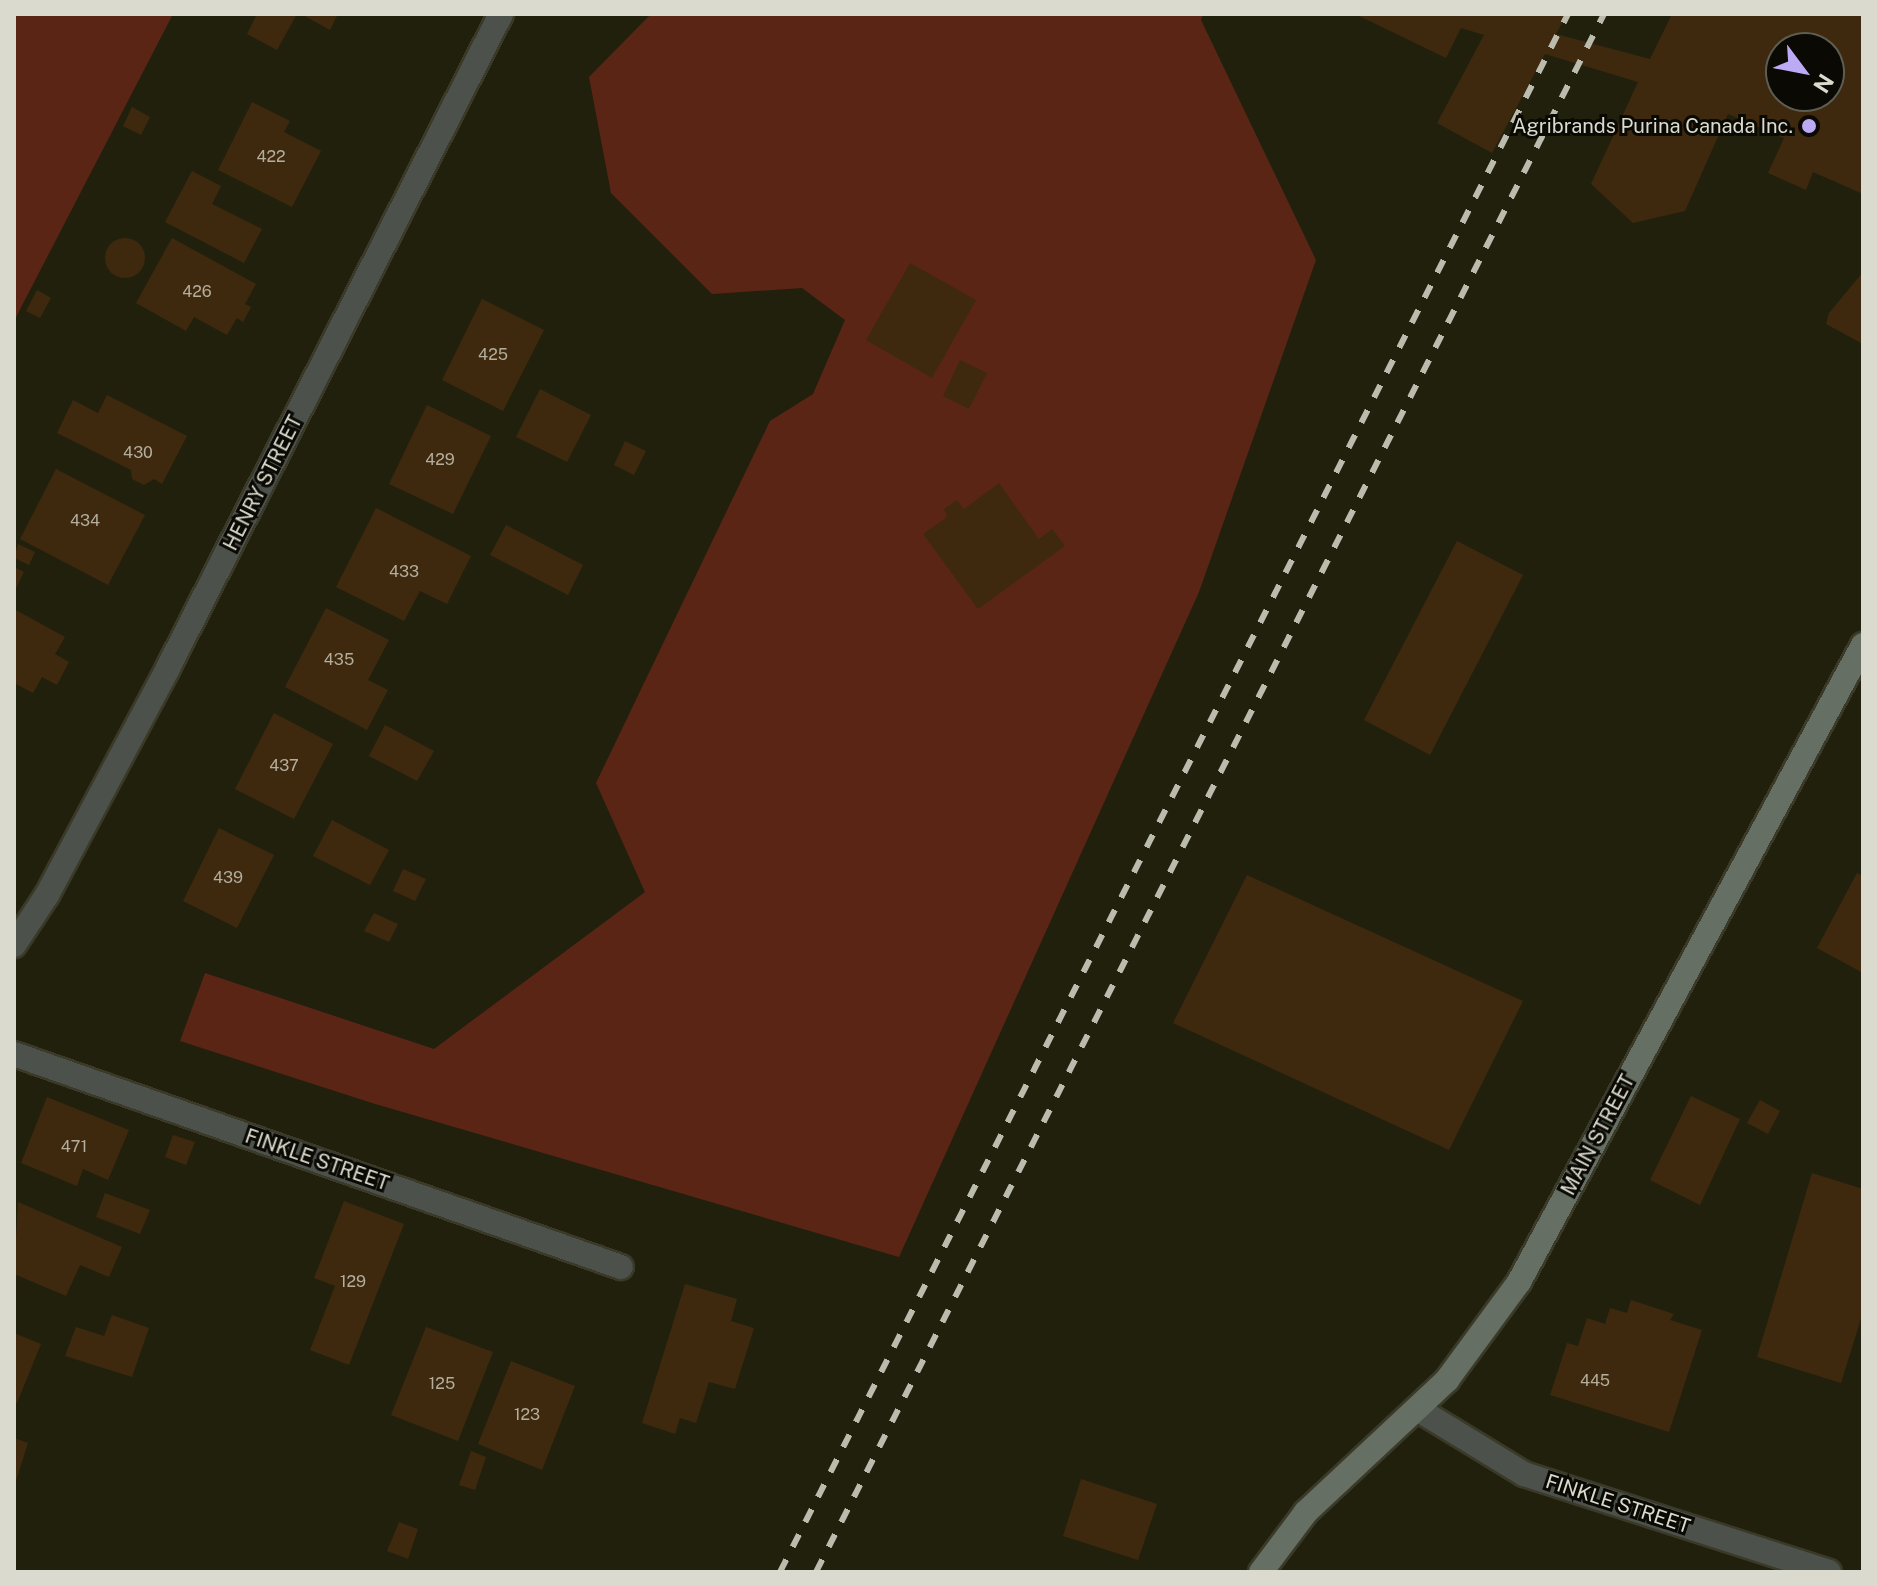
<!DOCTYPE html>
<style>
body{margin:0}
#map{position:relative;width:1877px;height:1586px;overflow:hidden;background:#21200d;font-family:"Public Sans",sans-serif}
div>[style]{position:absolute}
.green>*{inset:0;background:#5b2516}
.building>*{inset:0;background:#3e290e}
.round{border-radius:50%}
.roads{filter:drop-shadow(2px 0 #3b3a28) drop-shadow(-2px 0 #3b3a28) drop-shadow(0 2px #3b3a28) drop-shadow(0 -2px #3b3a28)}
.street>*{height:24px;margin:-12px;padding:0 12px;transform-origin:12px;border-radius:12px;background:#4c524b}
.secondary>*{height:24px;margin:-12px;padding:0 12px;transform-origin:12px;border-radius:12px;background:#666f63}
.rail>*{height:6px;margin-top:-3px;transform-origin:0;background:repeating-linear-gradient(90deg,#bbbbae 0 14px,transparent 0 28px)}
.dots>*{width:22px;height:22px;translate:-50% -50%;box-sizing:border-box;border:4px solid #0a0903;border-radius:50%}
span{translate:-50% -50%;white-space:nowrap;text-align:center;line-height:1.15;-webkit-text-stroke:6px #0a0903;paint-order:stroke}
.number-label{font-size:16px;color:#b3ae9e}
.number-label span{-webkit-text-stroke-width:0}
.poi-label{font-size:20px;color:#dadace}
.right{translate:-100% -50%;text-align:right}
.street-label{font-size:20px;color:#dadace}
.frame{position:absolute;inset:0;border:16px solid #dadace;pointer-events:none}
.north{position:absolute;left:1765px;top:32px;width:80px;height:80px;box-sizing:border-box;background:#0a0903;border:2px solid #5d5d54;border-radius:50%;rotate:122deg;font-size:22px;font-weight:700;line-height:32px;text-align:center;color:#dadace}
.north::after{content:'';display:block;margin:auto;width:28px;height:36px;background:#bcaaf5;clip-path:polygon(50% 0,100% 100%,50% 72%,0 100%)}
</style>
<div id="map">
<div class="green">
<i style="clip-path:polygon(14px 14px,173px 14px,14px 321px)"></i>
<i style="clip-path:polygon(651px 14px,1203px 14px,1201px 20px,1316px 260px,1199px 592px,899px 1257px,372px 1103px,180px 1041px,205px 973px,434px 1049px,645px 892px,596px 783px,770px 421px,813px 394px,845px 320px,802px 288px,712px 294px,611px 193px,589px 77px)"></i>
</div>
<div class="building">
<i style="clip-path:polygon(257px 14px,297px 14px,277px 50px,247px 34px)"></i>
<i style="clip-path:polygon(301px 14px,338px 14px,330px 30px)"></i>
<i style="clip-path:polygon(evenodd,1355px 14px,1567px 14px,1556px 34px,1650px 59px,1672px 14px,1863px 14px,1863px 194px,1813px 172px,1806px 190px,1768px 173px,1784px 138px,1728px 114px,1685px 211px,1633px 223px,1591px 184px,1638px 82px,1545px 54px,1492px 153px,1437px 123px,1484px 35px,1461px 28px,1446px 58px,1355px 14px,1781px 48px,1829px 48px,1829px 96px,1781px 96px,1781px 48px)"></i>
<i style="clip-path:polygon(252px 102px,290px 121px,284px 132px,321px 151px,292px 207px,218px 170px)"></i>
<i style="clip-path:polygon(132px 107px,150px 117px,141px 135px,123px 126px)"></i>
<i style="clip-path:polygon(192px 171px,221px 186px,212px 204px,262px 229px,244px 263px,165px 222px)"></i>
<i style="clip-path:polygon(172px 238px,256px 284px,245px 304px,251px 307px,243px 322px,237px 318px,227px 335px,194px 317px,186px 331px,136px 303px)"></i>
<i class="round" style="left:105px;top:238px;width:40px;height:40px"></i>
<i style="clip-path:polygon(910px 263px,976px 300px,932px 378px,866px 340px)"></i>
<i style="clip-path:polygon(1863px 272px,1863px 344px,1826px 324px,1829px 313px)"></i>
<i style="clip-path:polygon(37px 290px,51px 298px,40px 318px,26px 311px)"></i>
<i style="clip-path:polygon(482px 299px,544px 330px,503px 411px,442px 380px)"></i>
<i style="clip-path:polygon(960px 360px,987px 373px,969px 409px,943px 396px)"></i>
<i style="clip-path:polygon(540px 389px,591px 415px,567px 462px,516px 437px)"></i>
<i style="clip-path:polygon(107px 395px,187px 436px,162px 484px,154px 479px,144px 485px,132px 479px,131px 470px,57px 433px,73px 400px,98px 413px)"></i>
<i style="clip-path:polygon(427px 405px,491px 436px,453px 514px,389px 484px)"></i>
<i style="clip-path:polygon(625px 441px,646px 451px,634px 475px,614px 465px)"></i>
<i style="clip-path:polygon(56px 469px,145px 515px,108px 585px,20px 539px)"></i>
<i style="clip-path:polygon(999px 483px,1039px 539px,1052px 529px,1065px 546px,978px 609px,923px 534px,947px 517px,944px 509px,957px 500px,964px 509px)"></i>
<i style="clip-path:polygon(376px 508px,471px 556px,447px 604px,420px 591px,404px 621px,336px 587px)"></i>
<i style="clip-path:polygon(506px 525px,583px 565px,568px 595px,490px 555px)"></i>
<i style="clip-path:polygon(1457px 541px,1523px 575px,1430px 755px,1364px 720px)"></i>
<i style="clip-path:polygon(18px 544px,35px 552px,29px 565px,14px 558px)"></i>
<i style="clip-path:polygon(14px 567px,24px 572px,14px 592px)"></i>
<i style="clip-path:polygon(326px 608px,389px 640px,368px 680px,388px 690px,367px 730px,285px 687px)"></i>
<i style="clip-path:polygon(14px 609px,65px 637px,55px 654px,69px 662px,57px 685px,42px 677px,33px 693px,14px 683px)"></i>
<i style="clip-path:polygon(274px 713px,333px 744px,294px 819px,235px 789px)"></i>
<i style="clip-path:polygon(385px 725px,434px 751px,417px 781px,369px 756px)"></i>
<i style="clip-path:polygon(332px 820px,389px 850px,370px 885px,313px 856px)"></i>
<i style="clip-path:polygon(219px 828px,274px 855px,237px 928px,183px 901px)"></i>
<i style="clip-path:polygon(403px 869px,426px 879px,415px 901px,393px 891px)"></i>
<i style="clip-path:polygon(1857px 873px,1863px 876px,1863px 973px,1817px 948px)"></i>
<i style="clip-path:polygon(1247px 875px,1523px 1001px,1449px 1150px,1173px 1023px)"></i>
<i style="clip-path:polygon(374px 913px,398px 924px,389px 942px,364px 931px)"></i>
<i style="clip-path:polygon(1691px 1096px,1740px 1119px,1700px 1205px,1650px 1180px)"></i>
<i style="clip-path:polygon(47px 1097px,129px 1130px,108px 1180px,83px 1169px,77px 1186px,21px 1163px)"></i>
<i style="clip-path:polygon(1760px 1100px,1780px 1111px,1768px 1134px,1747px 1123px)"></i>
<i style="clip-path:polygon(173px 1135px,195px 1142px,186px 1165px,165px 1157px)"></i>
<i style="clip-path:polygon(1812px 1173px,1863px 1189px,1863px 1312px,1841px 1383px,1757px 1357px)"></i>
<i style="clip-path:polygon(105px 1193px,150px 1210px,140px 1234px,96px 1217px)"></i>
<i style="clip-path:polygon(344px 1201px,404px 1224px,349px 1365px,310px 1350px,335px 1286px,314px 1278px)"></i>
<i style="clip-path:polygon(18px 1202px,122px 1247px,109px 1277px,80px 1265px,66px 1296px,14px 1274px)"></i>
<i style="clip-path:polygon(685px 1284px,737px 1299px,731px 1321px,754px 1328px,735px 1389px,709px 1382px,696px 1423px,680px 1418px,675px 1434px,642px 1423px)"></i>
<i style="clip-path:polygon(1631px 1300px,1674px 1314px,1670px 1320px,1702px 1330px,1669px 1432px,1550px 1395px,1567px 1343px,1578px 1346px,1587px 1318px,1605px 1324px,1610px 1308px,1627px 1313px)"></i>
<i style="clip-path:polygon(112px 1315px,149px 1328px,132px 1377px,65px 1356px,76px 1327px,104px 1336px)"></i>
<i style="clip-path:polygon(426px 1327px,493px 1352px,458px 1441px,391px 1415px)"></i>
<i style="clip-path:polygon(14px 1333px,41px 1344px,17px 1403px,14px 1402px)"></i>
<i style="clip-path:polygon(511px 1361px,575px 1386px,542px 1470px,478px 1444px)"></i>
<i style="clip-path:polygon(14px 1438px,28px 1443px,15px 1484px,14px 1484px)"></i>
<i style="clip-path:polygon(471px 1451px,486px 1457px,475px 1490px,459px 1485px)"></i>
<i style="clip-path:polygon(1081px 1479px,1157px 1504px,1138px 1560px,1063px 1536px)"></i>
<i style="clip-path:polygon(399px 1522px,418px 1529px,408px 1559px,387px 1551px)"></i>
</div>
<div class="roads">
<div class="street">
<i style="left:14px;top:945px;width:60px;rotate:-56.6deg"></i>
<i style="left:47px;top:895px;width:257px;rotate:-61.9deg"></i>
<i style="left:168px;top:668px;width:734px;rotate:-63.02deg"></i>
<i style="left:14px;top:1054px;width:643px;rotate:19.34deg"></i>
<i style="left:1419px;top:1410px;width:123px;rotate:31.4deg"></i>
<i style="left:1524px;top:1474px;width:320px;rotate:17.8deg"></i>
</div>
<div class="secondary">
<i style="left:1261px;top:1572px;width:75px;rotate:-53.1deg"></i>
<i style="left:1306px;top:1512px;width:193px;rotate:-43.1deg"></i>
<i style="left:1447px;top:1380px;width:122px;rotate:-53.7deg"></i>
<i style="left:1519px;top:1282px;width:724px;rotate:-61.63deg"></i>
</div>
</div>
<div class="rail">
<i style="left:780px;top:1572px;width:1746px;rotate:-63.17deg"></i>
<i style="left:816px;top:1572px;width:1746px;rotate:-63.17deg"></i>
</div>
<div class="dots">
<i style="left:1809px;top:126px;background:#bcaaf5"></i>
</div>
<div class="number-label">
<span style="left:271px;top:157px">422</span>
<span style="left:197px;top:292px">426</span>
<span style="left:493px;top:355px">425</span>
<span style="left:138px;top:453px">430</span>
<span style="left:440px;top:460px">429</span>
<span style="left:85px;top:521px">434</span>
<span style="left:404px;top:572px">433</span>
<span style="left:339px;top:660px">435</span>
<span style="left:284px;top:766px">437</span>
<span style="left:228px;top:878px">439</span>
<span style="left:74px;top:1147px">471</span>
<span style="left:353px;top:1282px">129</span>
<span style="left:1595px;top:1381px">445</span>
<span style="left:442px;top:1384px">125</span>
<span style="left:527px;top:1415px">123</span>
</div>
<div class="poi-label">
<span class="right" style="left:1793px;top:126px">Agribrands Purina Canada Inc.</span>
</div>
<div class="street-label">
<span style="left:263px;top:483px;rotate:-63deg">HENRY STREET</span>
<span style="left:1598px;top:1135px;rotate:-62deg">MAIN STREET</span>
<span style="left:317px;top:1160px;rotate:19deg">FINKLE STREET</span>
<span style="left:1618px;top:1504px;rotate:18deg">FINKLE STREET</span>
</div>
<div class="frame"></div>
<div class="north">N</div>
</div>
